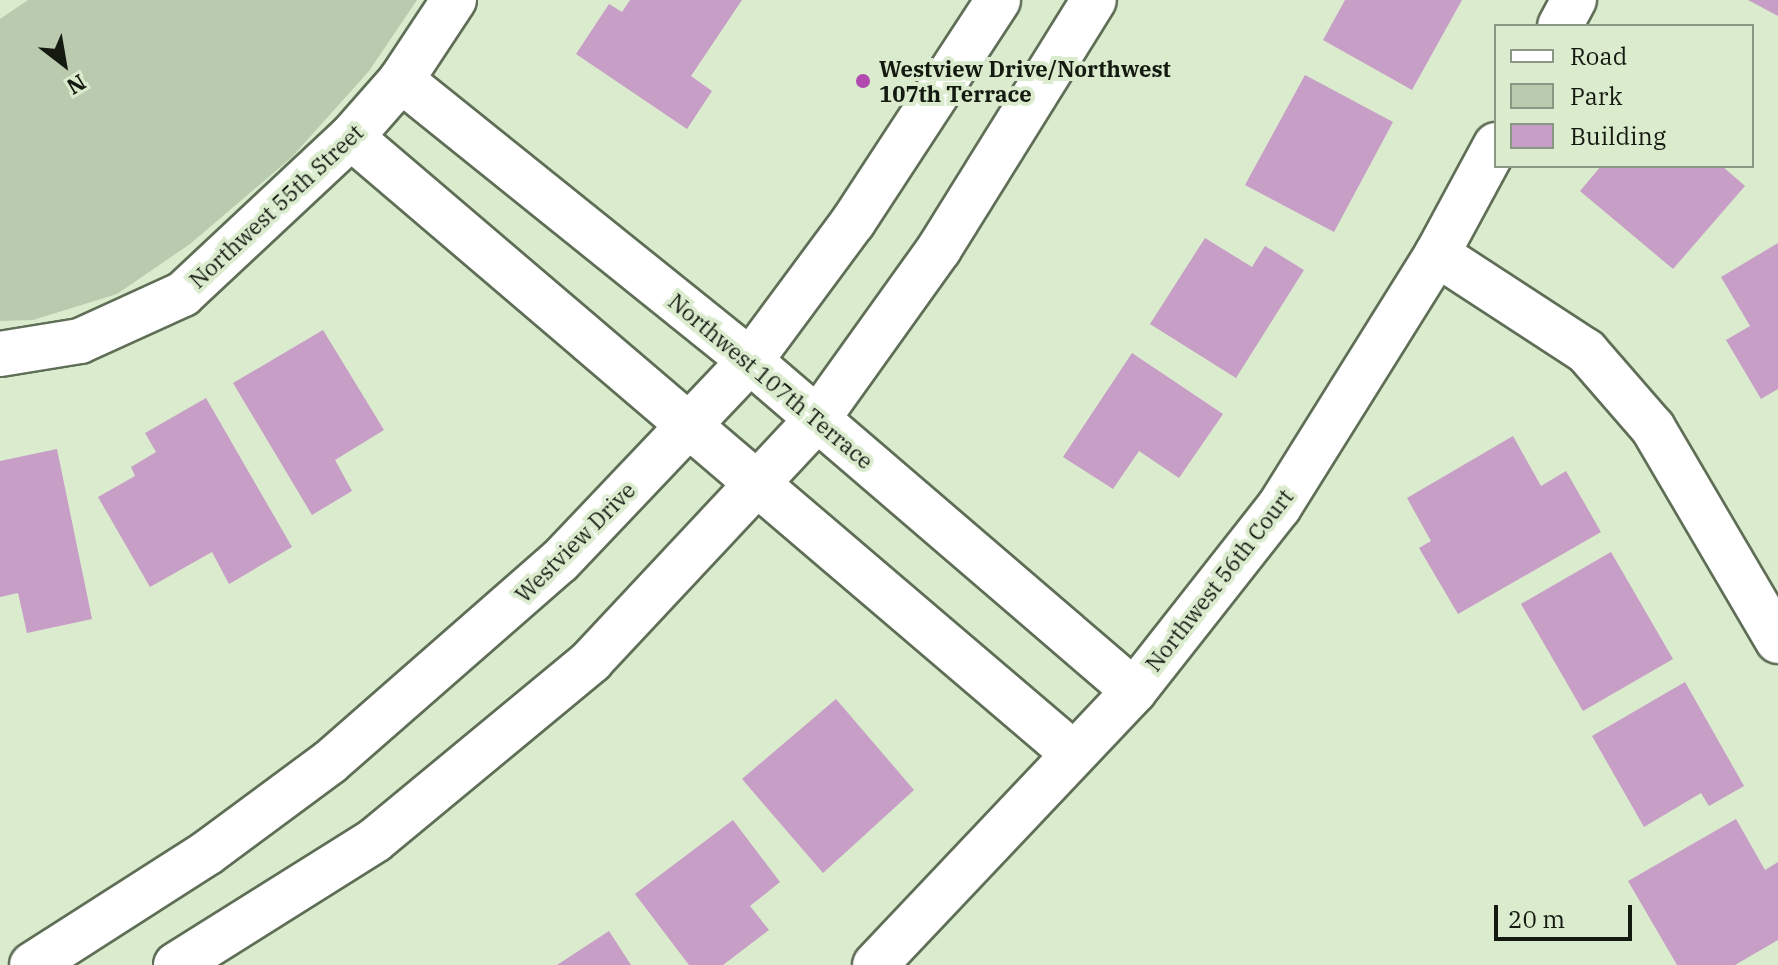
<!DOCTYPE html>
<style>
body{margin:0}
#map{position:relative;width:1778px;height:965px;overflow:hidden;background:#daebce;font-family:"IBM Plex Serif",serif}
div>[style]{position:absolute}
.green>*{inset:0;background:#b9caae}
.building>*{inset:0;background:#c79ec5}
.roads{filter:drop-shadow(2px 0 #5f6e56) drop-shadow(-2px 0 #5f6e56) drop-shadow(0 2px #5f6e56) drop-shadow(0 -2px #5f6e56)}
.minor>*{height:44px;margin:-22px;padding:0 22px;transform-origin:22px;border-radius:22px;background:#fff}
.tertiary>*{height:44px;margin:-22px;padding:0 22px;transform-origin:22px;border-radius:22px;background:#fff}
.dots>*{width:22px;height:22px;translate:-50% -50%;box-sizing:border-box;border:4px solid #daebce;border-radius:50%}
span{translate:-50% -50%;white-space:nowrap;text-align:center;line-height:1.15;-webkit-text-stroke:8px #daebce;paint-order:stroke}
.poi-label{font-size:22px;color:#151a11;font-weight:700}
.left{translate:0 -50%;text-align:left}
.street-label{font-size:22px;color:#151a11}
.legend{position:absolute;left:1494px;top:24px;width:260px;height:144px;box-sizing:border-box;background:#daebce;border:2px solid #8b9782;margin:0;padding:10px 14px;list-style:none;font-size:24px;color:#151a11}
.legend li{display:flex;align-items:center;gap:16px;height:40px}
.legend b{width:40px;border:2px solid #8b9782}
.north{position:absolute;left:24px;top:24px;width:80px;height:80px;-webkit-text-stroke:6px #daebce;paint-order:stroke;rotate:149deg;font-size:22px;font-weight:700;line-height:32px;text-align:center;color:#151a11}
.north::after{content:'';display:block;margin:auto;width:28px;height:36px;background:#151a11;clip-path:polygon(50% 0,100% 100%,50% 72%,0 100%)}
.scale{position:absolute;left:1494px;top:905px;width:138px;height:36px;box-sizing:border-box;border:4px solid #151a11;border-top:0;padding-left:10px;font-size:24px;line-height:28px;white-space:nowrap;color:#151a11;-webkit-text-stroke:6px #daebce;paint-order:stroke}
</style>
<div id="map">
<div class="green">
<i style="clip-path:polygon(28px 0,417px 0,369px 71px,292px 157px,190px 244px,117px 294px,33px 320px,0 321px,0 19px)"></i>
</div>
<div class="building">
<i style="clip-path:polygon(630px 0,742px 0,691px 76px,712px 91px,687px 129px,576px 54px,609px 4px,622px 12px)"></i>
<i style="clip-path:polygon(1345px 0,1462px 0,1412px 90px,1323px 40px)"></i>
<i style="clip-path:polygon(1748px 0,1778px 0,1778px 16px)"></i>
<i style="clip-path:polygon(1305px 75px,1393px 122px,1334px 232px,1245px 185px)"></i>
<i style="clip-path:polygon(1601px 166px,1722px 166px,1745px 186px,1673px 269px,1580px 191px)"></i>
<i style="clip-path:polygon(1205px 238px,1252px 267px,1265px 246px,1304px 270px,1236px 378px,1150px 324px)"></i>
<i style="clip-path:polygon(1778px 243px,1778px 389px,1761px 399px,1726px 340px,1750px 326px,1721px 277px)"></i>
<i style="clip-path:polygon(323px 330px,384px 430px,335px 460px,352px 491px,312px 515px,233px 383px)"></i>
<i style="clip-path:polygon(1132px 353px,1223px 414px,1179px 478px,1139px 451px,1113px 489px,1063px 457px)"></i>
<i style="clip-path:polygon(206px 398px,292px 547px,229px 584px,212px 552px,150px 587px,98px 497px,135px 476px,131px 467px,156px 452px,145px 433px)"></i>
<i style="clip-path:polygon(1513px 436px,1541px 486px,1566px 471px,1601px 532px,1458px 614px,1419px 548px,1431px 541px,1407px 498px)"></i>
<i style="clip-path:polygon(57px 449px,92px 619px,27px 633px,18px 593px,0 597px,0 461px)"></i>
<i style="clip-path:polygon(1611px 552px,1673px 659px,1583px 711px,1521px 604px)"></i>
<i style="clip-path:polygon(1685px 682px,1744px 786px,1709px 806px,1701px 793px,1644px 827px,1592px 736px)"></i>
<i style="clip-path:polygon(836px 699px,914px 790px,823px 873px,742px 779px)"></i>
<i style="clip-path:polygon(1736px 819px,1765px 870px,1778px 862px,1778px 940px,1735px 965px,1677px 965px,1628px 881px)"></i>
<i style="clip-path:polygon(733px 820px,780px 882px,750px 906px,769px 930px,723px 965px,689px 965px,635px 894px)"></i>
<i style="clip-path:polygon(609px 931px,631px 965px,557px 965px)"></i>
</div>
<div class="roads">
<div class="minor">
<i style="left:1560px;top:26px;width:30px;rotate:-62deg"></i>
<i style="left:401px;top:80px;width:448px;rotate:38.8deg"></i>
<i style="left:750px;top:361px;width:506px;rotate:40.67deg"></i>
<i style="left:351px;top:137px;width:950px;rotate:40.48deg"></i>
<i style="left:1437px;top:254px;width:178px;rotate:33.1deg"></i>
<i style="left:1586px;top:351px;width:102px;rotate:49deg"></i>
<i style="left:1653px;top:428px;width:247px;rotate:59.6deg"></i>
<i style="left:0;top:354px;width:81px;rotate:-9.2deg"></i>
<i style="left:80px;top:341px;width:113px;rotate:-24.5deg"></i>
<i style="left:183px;top:294px;width:230px;rotate:-43.1deg"></i>
<i style="left:351px;top:137px;width:76px;rotate:-48.7deg"></i>
<i style="left:401px;top:80px;width:96px;rotate:-56.5deg"></i>
<i style="left:875px;top:965px;width:377px;rotate:-46.6deg"></i>
<i style="left:1134px;top:691px;width:234px;rotate:-51.8deg"></i>
<i style="left:1279px;top:507px;width:298px;rotate:-58deg"></i>
<i style="left:1437px;top:254px;width:124px;rotate:-61.6deg"></i>
</div>
<div class="tertiary">
<i style="left:32px;top:965px;width:208px;rotate:-32.6deg"></i>
<i style="left:207px;top:853px;width:153px;rotate:-36.5deg"></i>
<i style="left:330px;top:762px;width:305px;rotate:-41.2deg"></i>
<i style="left:560px;top:561px;width:276px;rotate:-46.5deg"></i>
<i style="left:750px;top:361px;width:173px;rotate:-53.5deg"></i>
<i style="left:853px;top:222px;width:265px;rotate:-56.8deg"></i>
<i style="left:176px;top:965px;width:235px;rotate:-32.1deg"></i>
<i style="left:375px;top:840px;width:281px;rotate:-39.6deg"></i>
<i style="left:591px;top:661px;width:333px;rotate:-46.9deg"></i>
<i style="left:818px;top:418px;width:208px;rotate:-54.4deg"></i>
<i style="left:939px;top:249px;width:293px;rotate:-58.1deg"></i>
</div>
</div>
<div class="dots">
<i style="left:863px;top:81px;background:#b04aae"></i>
</div>
<div class="poi-label">
<span class="left" style="left:879px;top:81px">Westview Drive/Northwest<br>107th Terrace</span>
</div>
<div class="street-label">
<span style="left:276px;top:206px;rotate:-43deg">Northwest 55th Street</span>
<span style="left:771px;top:381px;rotate:40deg">Northwest 107th Terrace</span>
<span style="left:575px;top:542px;rotate:-45deg">Westview Drive</span>
<span style="left:1219px;top:580px;rotate:-52deg">Northwest 56th Court</span>
</div>
<ul class="legend">
<li><b style="height:10px;background:#fff"></b>Road</li>
<li><b style="height:22px;background:#b9caae"></b>Park</li>
<li><b style="height:22px;background:#c79ec5"></b>Building</li>
</ul>
<div class="north">N</div>
<div class="scale">20 m</div>
</div>
